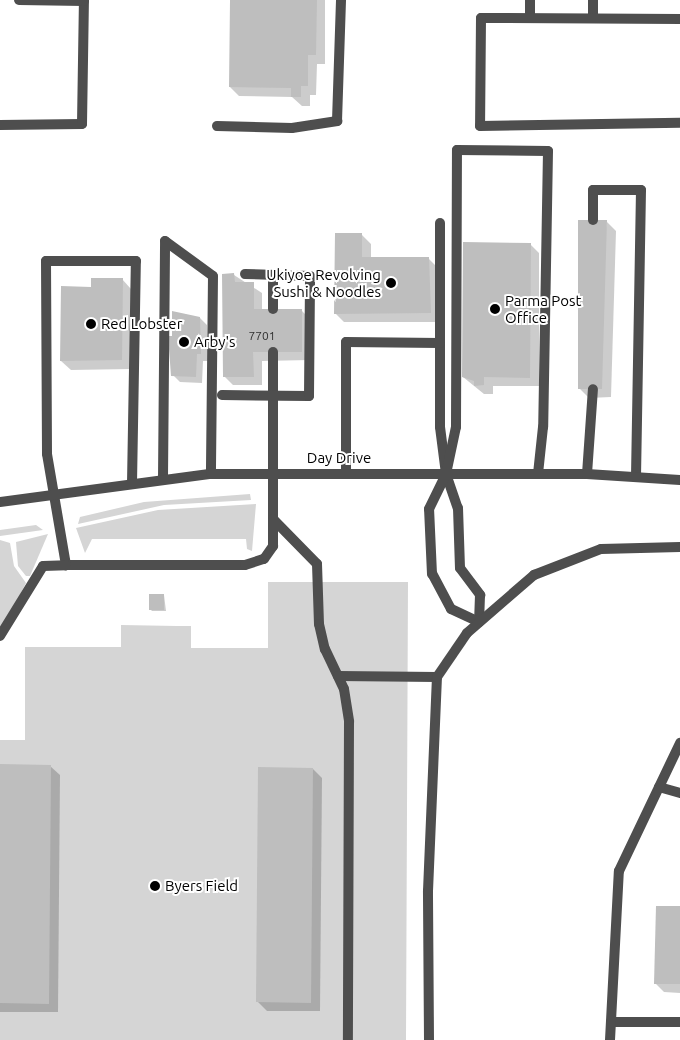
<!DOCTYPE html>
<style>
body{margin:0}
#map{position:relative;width:680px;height:1040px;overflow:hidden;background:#fff;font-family:Ubuntu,sans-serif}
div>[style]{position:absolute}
.green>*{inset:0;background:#d5d5d5}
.shadow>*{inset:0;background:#0003}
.building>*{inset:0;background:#bebebe}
.service>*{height:10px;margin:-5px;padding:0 5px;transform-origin:5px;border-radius:5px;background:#4e4e4e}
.tertiary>*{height:10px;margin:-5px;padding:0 5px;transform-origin:5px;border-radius:5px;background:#4e4e4e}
.dots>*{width:14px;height:14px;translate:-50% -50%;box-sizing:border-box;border:2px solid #fff;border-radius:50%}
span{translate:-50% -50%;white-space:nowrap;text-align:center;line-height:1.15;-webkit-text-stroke:4px #fff;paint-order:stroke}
.number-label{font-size:12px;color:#303030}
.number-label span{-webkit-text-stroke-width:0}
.poi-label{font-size:15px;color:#000}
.right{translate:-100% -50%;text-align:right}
.left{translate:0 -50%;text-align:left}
.street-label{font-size:15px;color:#000}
</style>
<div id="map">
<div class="green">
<i style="clip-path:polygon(250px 494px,251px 500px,164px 505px,78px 524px,80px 517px,144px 502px)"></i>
<i style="clip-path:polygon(256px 504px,252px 551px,247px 549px,246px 539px,92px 539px,85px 553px,76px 528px,158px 510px)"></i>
<i style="clip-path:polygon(36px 525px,43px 530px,0 536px,0 530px)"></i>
<i style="clip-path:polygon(48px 534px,30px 576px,26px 576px,18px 566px,16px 542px)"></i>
<i style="clip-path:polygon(0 540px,10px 543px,14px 566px,26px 583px,0 633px)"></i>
<i style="clip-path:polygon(268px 582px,408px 582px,406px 1040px,0 1040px,0 740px,25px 740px,25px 647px,121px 647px,121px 625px,177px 626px,191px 626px,191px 648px,268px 648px)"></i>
</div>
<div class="shadow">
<i style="clip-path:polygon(231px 0,325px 0,325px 64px,317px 64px,316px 95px,310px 95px,310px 106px,302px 106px,292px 97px,239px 96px,230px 87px)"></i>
<i style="clip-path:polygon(607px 222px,616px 231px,611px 397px,589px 398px,579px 388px)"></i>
<i style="clip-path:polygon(362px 235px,371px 244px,371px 258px,428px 258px,438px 268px,439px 322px,344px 322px,335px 313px)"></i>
<i style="clip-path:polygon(530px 244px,539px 253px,539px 386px,493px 386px,493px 394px,484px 394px,463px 377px)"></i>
<i style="clip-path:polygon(234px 275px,262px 293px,262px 310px,302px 311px,311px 320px,310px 360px,262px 361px,262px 385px,233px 385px,224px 376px)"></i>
<i style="clip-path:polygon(122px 279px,131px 289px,131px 369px,71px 370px,61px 361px,92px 288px)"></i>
<i style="clip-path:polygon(200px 318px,207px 325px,208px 361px,203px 361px,202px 383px,180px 382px,173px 375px,173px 337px)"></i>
<i style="clip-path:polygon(164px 595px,166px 611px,152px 611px,150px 609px)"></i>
<i style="clip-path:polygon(0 766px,50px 766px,60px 775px,58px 1012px,0 1012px)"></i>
<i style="clip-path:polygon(313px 769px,322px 778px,320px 1011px,267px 1011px,257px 1001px)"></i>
<i style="clip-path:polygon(680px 908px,680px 993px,664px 992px,655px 983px)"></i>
</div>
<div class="building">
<i style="clip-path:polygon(230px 0,317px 0,316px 55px,308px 55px,308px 86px,301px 86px,301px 97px,291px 97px,291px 88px,229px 87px)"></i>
<i style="clip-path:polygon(578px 220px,607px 220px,602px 389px,578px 389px)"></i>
<i style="clip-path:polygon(335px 233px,362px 233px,362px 257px,429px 257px,431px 313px,334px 314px)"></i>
<i style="clip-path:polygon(463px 242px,531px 243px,530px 378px,484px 377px,484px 385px,474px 386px,474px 381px,462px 377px)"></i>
<i style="clip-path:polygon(234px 273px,235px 282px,254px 282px,254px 309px,302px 309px,302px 352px,253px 352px,254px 377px,223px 377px,222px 274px)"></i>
<i style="clip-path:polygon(91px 278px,123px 278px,122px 360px,60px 361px,61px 286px,91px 287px)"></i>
<i style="clip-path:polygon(172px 311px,200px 317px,201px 354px,197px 354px,196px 377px,171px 376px,168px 336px,172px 336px)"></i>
<i style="clip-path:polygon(149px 594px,164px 594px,164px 610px,149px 610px)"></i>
<i style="clip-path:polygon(0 764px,51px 765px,49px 1004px,0 1003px)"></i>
<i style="clip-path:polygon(258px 767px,313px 768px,311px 1003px,256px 1002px)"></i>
<i style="clip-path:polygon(656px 906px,680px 906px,680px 984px,654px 984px)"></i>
</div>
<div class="service">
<i style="left:593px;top:0;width:18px;rotate:90deg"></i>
<i style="left:530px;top:18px;width:18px;rotate:-90deg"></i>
<i style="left:680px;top:19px;width:199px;rotate:-179.7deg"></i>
<i style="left:481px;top:18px;width:108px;rotate:90.5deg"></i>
<i style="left:480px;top:126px;width:200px;rotate:-0.9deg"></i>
<i style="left:0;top:125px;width:82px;rotate:-0.7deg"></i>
<i style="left:82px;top:124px;width:123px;rotate:-89.1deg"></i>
<i style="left:84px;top:1px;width:65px;rotate:-179.1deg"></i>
<i style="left:217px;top:126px;width:75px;rotate:1.5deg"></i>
<i style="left:292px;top:128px;width:46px;rotate:-8.8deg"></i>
<i style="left:337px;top:121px;width:121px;rotate:-88.1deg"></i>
<i style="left:593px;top:220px;width:30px;rotate:-90deg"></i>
<i style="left:593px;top:190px;width:48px"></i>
<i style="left:641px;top:190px;width:286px;rotate:91deg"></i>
<i style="left:440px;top:223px;width:204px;rotate:90deg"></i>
<i style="left:440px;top:427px;width:47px;rotate:82.7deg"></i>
<i style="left:446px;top:474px;width:36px;rotate:71deg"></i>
<i style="left:458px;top:508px;width:60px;rotate:88.1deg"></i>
<i style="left:460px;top:568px;width:34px;rotate:53deg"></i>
<i style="left:480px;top:595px;width:27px;rotate:92deg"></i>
<i style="left:479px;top:622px;width:31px;rotate:-155deg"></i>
<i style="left:451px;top:609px;width:40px;rotate:-118deg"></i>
<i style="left:432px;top:574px;width:65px;rotate:-92.6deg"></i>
<i style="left:429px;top:509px;width:39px;rotate:-64deg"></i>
<i style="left:446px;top:474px;width:48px;rotate:-78deg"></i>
<i style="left:456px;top:427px;width:277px;rotate:-89.8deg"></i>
<i style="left:457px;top:150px;width:91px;rotate:0.6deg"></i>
<i style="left:548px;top:151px;width:276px;rotate:91deg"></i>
<i style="left:543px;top:427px;width:47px;rotate:96.1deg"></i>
<i style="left:165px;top:241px;width:59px;rotate:36.1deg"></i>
<i style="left:213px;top:276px;width:198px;rotate:90.6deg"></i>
<i style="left:273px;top:275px;width:34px;rotate:90deg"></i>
<i style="left:273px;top:352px;width:167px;rotate:90deg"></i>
<i style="left:273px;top:519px;width:63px;rotate:45.6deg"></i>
<i style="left:317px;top:564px;width:60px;rotate:88.1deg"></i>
<i style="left:319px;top:624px;width:26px;rotate:77deg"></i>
<i style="left:325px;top:649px;width:44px;rotate:64.6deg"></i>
<i style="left:344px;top:689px;width:33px;rotate:81deg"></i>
<i style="left:349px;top:722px;width:318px;rotate:90.2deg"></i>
<i style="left:222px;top:395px;width:87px;rotate:0.7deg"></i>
<i style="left:309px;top:396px;width:120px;rotate:-89.5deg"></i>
<i style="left:310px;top:276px;width:65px;rotate:-178.2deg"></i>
<i style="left:346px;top:472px;width:130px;rotate:-90deg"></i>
<i style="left:346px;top:342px;width:94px;rotate:0.6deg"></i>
<i style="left:587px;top:474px;width:85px;rotate:-86deg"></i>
<i style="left:163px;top:478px;width:237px;rotate:-89.5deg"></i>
<i style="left:132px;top:483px;width:222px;rotate:-89deg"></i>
<i style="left:136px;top:261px;width:90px;rotate:180deg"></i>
<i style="left:46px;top:261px;width:193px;rotate:89.7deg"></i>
<i style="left:47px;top:454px;width:113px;rotate:80.3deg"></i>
<i style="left:66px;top:565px;width:179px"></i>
<i style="left:245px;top:565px;width:20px;rotate:-18deg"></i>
<i style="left:264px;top:559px;width:16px;rotate:-55deg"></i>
<i style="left:273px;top:546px;width:27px;rotate:-90deg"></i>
<i style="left:0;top:636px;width:82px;rotate:-58.4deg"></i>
<i style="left:43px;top:566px;width:23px;rotate:-2deg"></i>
<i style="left:338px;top:676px;width:99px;rotate:0.6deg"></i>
<i style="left:659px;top:787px;width:22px;rotate:16deg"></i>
<i style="left:611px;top:1022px;width:69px"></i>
<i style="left:429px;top:1040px;width:149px;rotate:-90.4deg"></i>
<i style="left:428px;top:891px;width:214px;rotate:-87.6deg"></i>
<i style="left:437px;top:677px;width:53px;rotate:-55.7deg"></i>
<i style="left:467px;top:633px;width:89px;rotate:-40.9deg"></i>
<i style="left:534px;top:575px;width:72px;rotate:-21.2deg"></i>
<i style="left:601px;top:549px;width:79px;rotate:-1.5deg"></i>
<i style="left:610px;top:1040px;width:169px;rotate:-87deg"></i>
<i style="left:619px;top:871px;width:142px;rotate:-64.5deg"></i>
</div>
<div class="tertiary">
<i style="left:0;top:502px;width:213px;rotate:-7.6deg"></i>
<i style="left:211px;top:474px;width:376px"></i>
<i style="left:587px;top:474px;width:93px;rotate:3.7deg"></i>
</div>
<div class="dots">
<i style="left:391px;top:283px;background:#000"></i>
<i style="left:495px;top:309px;background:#000"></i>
<i style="left:91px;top:324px;background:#000"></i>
<i style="left:184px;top:342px;background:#000"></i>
<i style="left:155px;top:886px;background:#000"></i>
</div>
<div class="number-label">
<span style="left:262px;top:336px">7701</span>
</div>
<div class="poi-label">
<span class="right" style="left:381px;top:283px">Ukiyoe Revolving<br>Sushi &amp; Noodles</span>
<span class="left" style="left:505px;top:309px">Parma Post<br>Office</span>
<span class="left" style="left:101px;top:324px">Red Lobster</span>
<span class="left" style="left:194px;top:342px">Arby's</span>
<span class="left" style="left:165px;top:886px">Byers Field</span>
</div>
<div class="street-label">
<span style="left:339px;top:458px">Day Drive</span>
</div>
</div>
